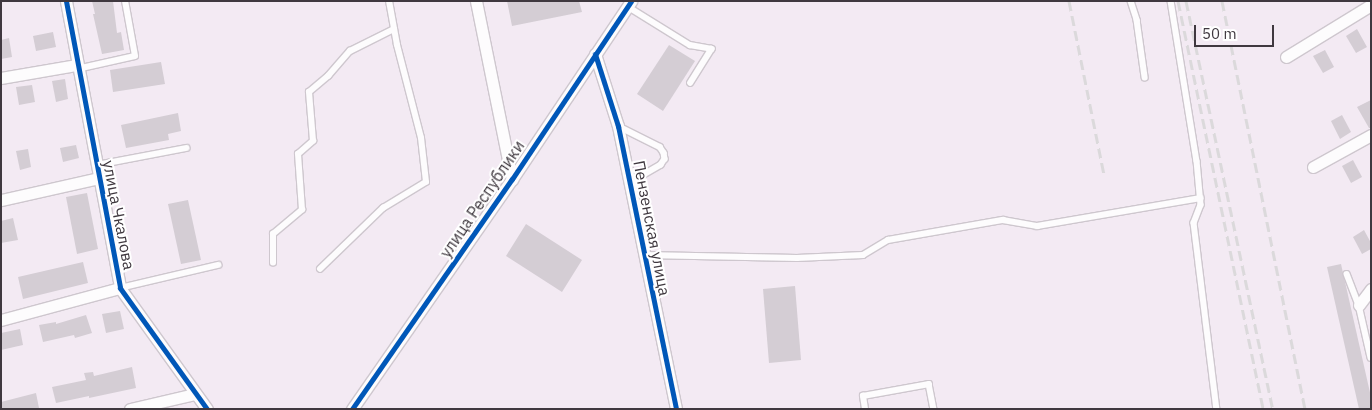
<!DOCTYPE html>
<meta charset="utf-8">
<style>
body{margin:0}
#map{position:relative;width:1372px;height:410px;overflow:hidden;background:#f3eaf3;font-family:"IBM Plex Sans",sans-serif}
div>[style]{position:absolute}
.building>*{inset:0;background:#d4cdd4}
.roads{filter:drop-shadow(1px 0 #cec7ce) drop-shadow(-1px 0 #cec7ce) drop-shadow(0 1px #cec7ce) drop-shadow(0 -1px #cec7ce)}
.service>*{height:5.5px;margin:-2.75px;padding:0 2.75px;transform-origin:2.75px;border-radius:2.75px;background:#fdfcfd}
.minor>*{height:11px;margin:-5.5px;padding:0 5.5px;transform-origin:5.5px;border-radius:5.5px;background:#fdfcfd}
.rail>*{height:3px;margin-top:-1.5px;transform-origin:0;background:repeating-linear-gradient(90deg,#dbd9db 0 10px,transparent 0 15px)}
.cycleway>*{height:5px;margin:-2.5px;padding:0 2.5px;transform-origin:2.5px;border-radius:2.5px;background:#0057b8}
span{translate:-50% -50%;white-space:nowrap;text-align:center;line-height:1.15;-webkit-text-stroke:4px #fff;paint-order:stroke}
.street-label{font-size:16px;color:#3f383f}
.frame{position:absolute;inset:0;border:2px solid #3f383f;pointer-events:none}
.scale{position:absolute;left:1194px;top:25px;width:80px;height:22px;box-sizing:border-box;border:2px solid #3f383f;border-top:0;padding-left:6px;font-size:15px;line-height:18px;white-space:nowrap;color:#3f383f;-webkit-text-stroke:4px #fff;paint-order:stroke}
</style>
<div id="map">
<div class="building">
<i style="clip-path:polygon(92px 1px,113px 1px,117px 33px,121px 32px,124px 50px,102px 54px,93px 14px,95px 14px)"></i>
<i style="clip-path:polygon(507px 1px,579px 1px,582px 12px,512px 26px)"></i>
<i style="clip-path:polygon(1357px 29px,1367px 47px,1356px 53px,1346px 36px)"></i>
<i style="clip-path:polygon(53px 32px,56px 47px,36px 51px,33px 36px)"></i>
<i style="clip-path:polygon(9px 38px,12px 57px,1px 59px,1px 40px)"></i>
<i style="clip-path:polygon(669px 45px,695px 61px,663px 111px,637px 94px)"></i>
<i style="clip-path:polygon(1325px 50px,1334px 67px,1323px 73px,1313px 56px)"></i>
<i style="clip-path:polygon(161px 62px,165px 84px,113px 92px,110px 70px)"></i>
<i style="clip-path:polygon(65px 79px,68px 99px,56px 102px,52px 81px)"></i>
<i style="clip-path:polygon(32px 85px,35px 102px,19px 105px,16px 87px)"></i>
<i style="clip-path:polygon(1371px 100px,1371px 128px,1369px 128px,1357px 107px)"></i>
<i style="clip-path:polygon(178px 113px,181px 131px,168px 134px,169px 140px,126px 148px,121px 125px)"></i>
<i style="clip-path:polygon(1342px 115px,1351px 132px,1340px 139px,1331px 121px)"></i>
<i style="clip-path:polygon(76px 145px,79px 158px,63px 162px,60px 148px)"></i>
<i style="clip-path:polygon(28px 149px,31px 167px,20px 170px,16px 151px)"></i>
<i style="clip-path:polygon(1353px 160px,1362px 177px,1351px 183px,1342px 166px)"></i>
<i style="clip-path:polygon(87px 193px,98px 249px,77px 254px,66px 197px)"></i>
<i style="clip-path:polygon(188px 200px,201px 260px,181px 264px,168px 204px)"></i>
<i style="clip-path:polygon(13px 218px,18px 240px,1px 243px,1px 221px)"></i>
<i style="clip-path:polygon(526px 224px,582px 260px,562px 292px,506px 256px)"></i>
<i style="clip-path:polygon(1364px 230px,1371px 243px,1371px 249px,1362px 254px,1353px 237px)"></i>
<i style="clip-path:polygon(83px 262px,88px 283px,23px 299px,18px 277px)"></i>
<i style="clip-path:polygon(1341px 264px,1371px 397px,1371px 409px,1359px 409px,1327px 267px)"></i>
<i style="clip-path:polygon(795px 286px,801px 360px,769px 363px,763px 289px)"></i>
<i style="clip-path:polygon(120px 311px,124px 329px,106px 333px,102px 314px)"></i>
<i style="clip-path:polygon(86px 315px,92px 333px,75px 338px,74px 335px,43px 342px,39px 325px,56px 322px,56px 324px)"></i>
<i style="clip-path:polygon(20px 329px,23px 345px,1px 350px,1px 333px)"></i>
<i style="clip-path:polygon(132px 367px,136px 388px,89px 398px,89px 396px,56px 403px,52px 387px,86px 380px,84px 373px,93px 372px,94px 376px)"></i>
<i style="clip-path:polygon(36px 393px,39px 408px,1px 409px,1px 402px)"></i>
</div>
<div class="roads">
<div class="service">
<i style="left:1131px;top:1px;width:20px;rotate:72deg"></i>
<i style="left:1137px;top:20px;width:58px;rotate:82deg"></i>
<i style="left:1171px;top:1px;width:162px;rotate:80.8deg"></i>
<i style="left:1197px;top:161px;width:44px;rotate:84.8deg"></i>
<i style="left:1201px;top:205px;width:19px;rotate:111deg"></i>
<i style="left:1194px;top:223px;width:187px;rotate:83deg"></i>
<i style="left:627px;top:6px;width:74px;rotate:31.8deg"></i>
<i style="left:690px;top:45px;width:22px;rotate:10deg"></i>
<i style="left:712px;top:49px;width:40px;rotate:122deg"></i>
<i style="left:77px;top:69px;width:59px;rotate:-12.6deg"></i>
<i style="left:135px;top:56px;width:56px;rotate:-100.3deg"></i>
<i style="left:618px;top:126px;width:47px;rotate:26.6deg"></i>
<i style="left:660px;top:147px;width:7px;rotate:56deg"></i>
<i style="left:664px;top:153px;width:6px;rotate:81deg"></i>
<i style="left:665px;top:159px;width:7px;rotate:124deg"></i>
<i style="left:661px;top:165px;width:34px;rotate:150deg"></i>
<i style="left:97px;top:165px;width:91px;rotate:-10.8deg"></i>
<i style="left:644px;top:255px;width:153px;rotate:1.1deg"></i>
<i style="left:797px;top:258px;width:66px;rotate:-2.6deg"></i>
<i style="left:863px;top:255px;width:29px;rotate:-31deg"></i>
<i style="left:888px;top:240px;width:117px;rotate:-9.9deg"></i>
<i style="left:1003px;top:220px;width:35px;rotate:10deg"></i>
<i style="left:1037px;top:226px;width:166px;rotate:-9.7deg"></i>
<i style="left:273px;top:263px;width:29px;rotate:-90deg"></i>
<i style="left:273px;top:234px;width:38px;rotate:-40deg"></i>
<i style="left:302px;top:210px;width:56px;rotate:-94.1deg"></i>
<i style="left:298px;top:154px;width:20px;rotate:-41deg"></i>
<i style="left:313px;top:141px;width:49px;rotate:-94.7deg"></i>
<i style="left:309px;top:92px;width:25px;rotate:-40deg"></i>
<i style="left:328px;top:76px;width:33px;rotate:-49deg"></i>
<i style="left:350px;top:51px;width:49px;rotate:-26.6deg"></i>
<i style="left:320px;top:269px;width:88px;rotate:-44.1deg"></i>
<i style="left:383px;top:208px;width:50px;rotate:-31.2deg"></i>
<i style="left:426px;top:182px;width:44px;rotate:-96.5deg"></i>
<i style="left:421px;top:138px;width:96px;rotate:-104.5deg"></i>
<i style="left:397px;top:45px;width:45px;rotate:-100.3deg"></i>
<i style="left:1347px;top:274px;width:33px;rotate:69deg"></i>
<i style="left:1359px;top:305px;width:54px;rotate:77.2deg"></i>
<i style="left:120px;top:288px;width:101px;rotate:-13.2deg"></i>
<i style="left:865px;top:409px;width:13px;rotate:-99deg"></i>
<i style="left:863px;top:396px;width:67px;rotate:-10.3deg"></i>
<i style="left:929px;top:384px;width:25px;rotate:79deg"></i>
</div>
<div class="minor">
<i style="left:66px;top:1px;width:292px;rotate:79.3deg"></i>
<i style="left:120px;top:288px;width:149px;rotate:54.3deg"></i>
<i style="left:476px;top:1px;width:182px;rotate:78.6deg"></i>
<i style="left:595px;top:54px;width:76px;rotate:72.3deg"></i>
<i style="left:618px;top:126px;width:289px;rotate:78.4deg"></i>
<i style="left:1286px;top:57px;width:100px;rotate:-31.5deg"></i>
<i style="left:1px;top:78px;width:76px;rotate:-9.8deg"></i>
<i style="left:1313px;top:167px;width:66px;rotate:-28.9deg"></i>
<i style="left:1px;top:200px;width:100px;rotate:-12.7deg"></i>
<i style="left:1359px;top:305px;width:20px;rotate:-53deg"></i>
<i style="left:1px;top:320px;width:123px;rotate:-15.1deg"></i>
<i style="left:130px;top:409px;width:67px;rotate:-13deg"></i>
<i style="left:352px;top:409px;width:280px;rotate:-55.2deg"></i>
<i style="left:512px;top:179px;width:214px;rotate:-56.2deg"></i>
</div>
</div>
<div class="rail">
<i style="left:1069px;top:1px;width:177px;rotate:78.6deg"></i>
<i style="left:1178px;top:1px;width:417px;rotate:78.2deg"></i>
<i style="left:1186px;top:1px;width:417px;rotate:78deg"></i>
<i style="left:1222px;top:1px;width:416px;rotate:78.5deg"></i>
</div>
<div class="cycleway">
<i style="left:66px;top:1px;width:292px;rotate:79.3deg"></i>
<i style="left:120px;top:288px;width:149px;rotate:54.3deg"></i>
<i style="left:595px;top:54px;width:76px;rotate:72.3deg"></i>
<i style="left:618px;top:126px;width:289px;rotate:78.4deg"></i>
<i style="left:352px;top:409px;width:280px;rotate:-55.2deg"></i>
<i style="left:512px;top:179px;width:214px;rotate:-56.2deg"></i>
</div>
<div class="street-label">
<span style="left:482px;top:199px;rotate:-56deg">улица Республики</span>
<span style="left:119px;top:215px;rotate:79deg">улица Чкалова</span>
<span style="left:652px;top:228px;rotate:79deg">Пензенская улица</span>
</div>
<div class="frame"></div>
<div class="scale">50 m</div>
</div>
